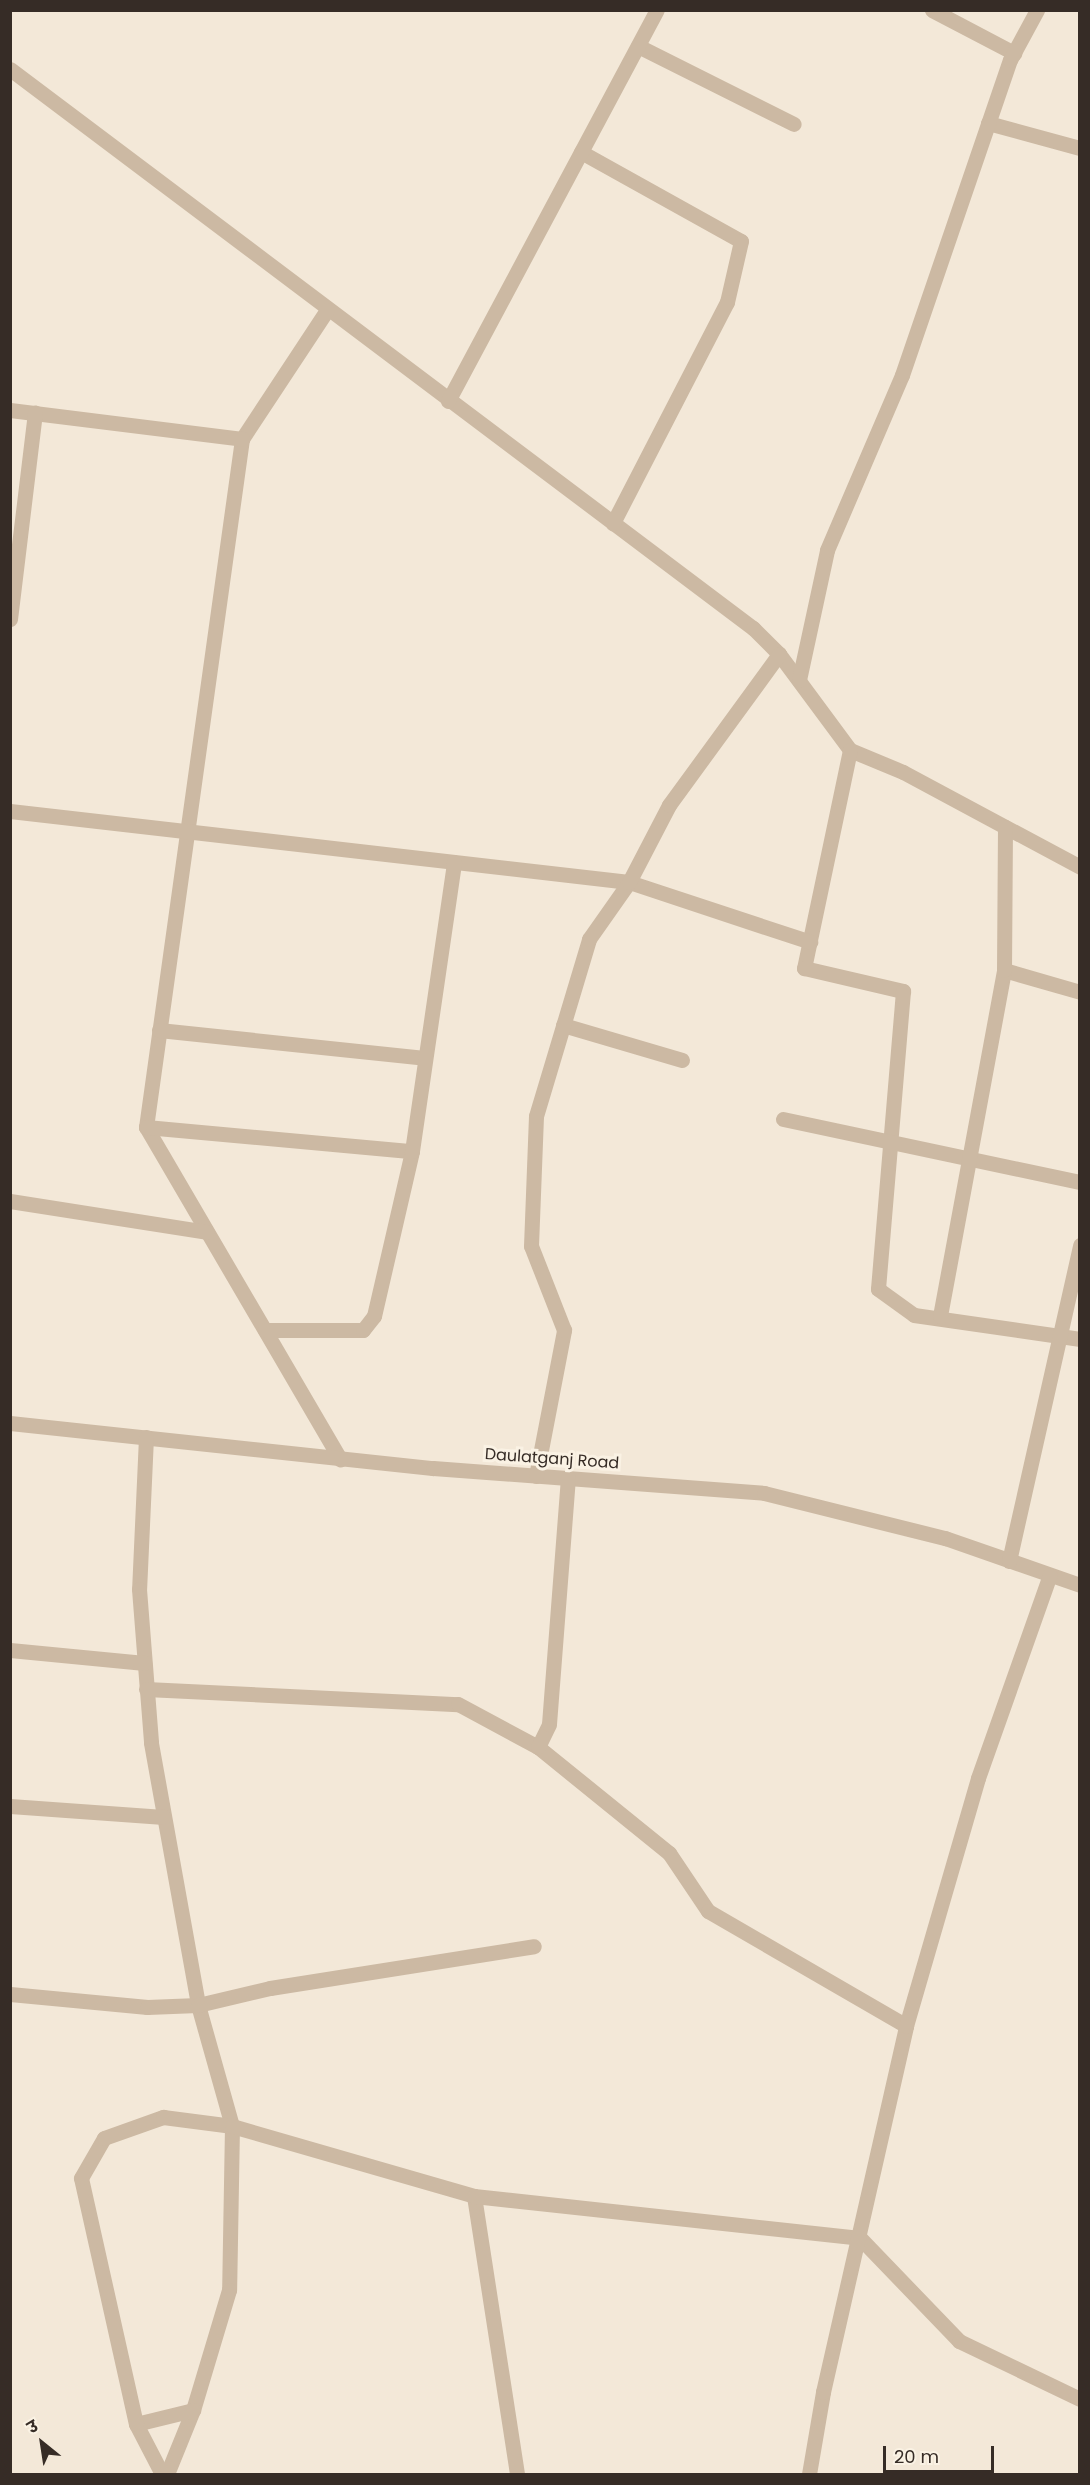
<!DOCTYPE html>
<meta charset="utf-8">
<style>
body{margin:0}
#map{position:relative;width:1090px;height:2485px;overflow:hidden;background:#f3e8d8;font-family:Poppins,"Noto Sans Devanagari",sans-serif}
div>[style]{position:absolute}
.minor>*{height:15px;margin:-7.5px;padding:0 7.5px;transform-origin:7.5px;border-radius:7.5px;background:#ccb9a3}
span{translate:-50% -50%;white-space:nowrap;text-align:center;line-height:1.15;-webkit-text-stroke:6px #faf2e4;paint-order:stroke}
.street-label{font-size:16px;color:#362c26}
.frame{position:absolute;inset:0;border:12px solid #362c26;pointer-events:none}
.north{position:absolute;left:12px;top:2413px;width:60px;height:60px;-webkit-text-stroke:4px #faf2e4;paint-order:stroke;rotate:330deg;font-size:16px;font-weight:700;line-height:24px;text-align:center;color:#362c26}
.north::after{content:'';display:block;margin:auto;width:21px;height:27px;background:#362c26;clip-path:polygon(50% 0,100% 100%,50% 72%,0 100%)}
.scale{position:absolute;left:883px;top:2446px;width:111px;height:27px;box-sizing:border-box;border:3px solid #362c26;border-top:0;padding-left:8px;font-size:18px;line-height:21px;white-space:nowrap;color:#362c26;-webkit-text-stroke:4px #faf2e4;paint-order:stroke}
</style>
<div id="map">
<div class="minor">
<i style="left:932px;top:10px;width:93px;rotate:27.7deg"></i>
<i style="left:638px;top:46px;width:174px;rotate:26.6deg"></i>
<i style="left:10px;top:69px;width:930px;rotate:36.96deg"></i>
<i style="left:753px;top:628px;width:37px;rotate:45deg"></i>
<i style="left:779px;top:654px;width:119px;rotate:53.5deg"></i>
<i style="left:850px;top:750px;width:57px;rotate:22.5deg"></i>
<i style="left:903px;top:772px;width:201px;rotate:28.2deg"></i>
<i style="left:988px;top:123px;width:95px;rotate:15.2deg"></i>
<i style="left:581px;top:152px;width:183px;rotate:29.1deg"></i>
<i style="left:741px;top:241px;width:63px;rotate:102.9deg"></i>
<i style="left:727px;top:302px;width:249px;rotate:117.3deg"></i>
<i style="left:327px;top:310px;width:154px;rotate:123.4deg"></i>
<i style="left:242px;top:439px;width:695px;rotate:97.94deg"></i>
<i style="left:146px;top:1127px;width:385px;rotate:59.7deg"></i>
<i style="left:448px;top:401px;width:443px;rotate:-61.9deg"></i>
<i style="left:10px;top:410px;width:234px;rotate:7.1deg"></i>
<i style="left:10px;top:619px;width:208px;rotate:-83.1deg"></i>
<i style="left:799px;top:680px;width:133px;rotate:-77.8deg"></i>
<i style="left:827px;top:550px;width:190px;rotate:-66.8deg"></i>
<i style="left:902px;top:375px;width:333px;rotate:-71.1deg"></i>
<i style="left:1010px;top:60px;width:57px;rotate:-61.6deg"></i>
<i style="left:850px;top:750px;width:223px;rotate:101.9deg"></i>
<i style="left:804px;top:968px;width:102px;rotate:13.1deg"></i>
<i style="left:903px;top:991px;width:299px;rotate:94.8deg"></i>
<i style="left:878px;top:1289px;width:44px;rotate:35.8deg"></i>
<i style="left:914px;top:1315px;width:168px;rotate:8.2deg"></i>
<i style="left:10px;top:811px;width:623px;rotate:6.54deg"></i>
<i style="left:629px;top:882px;width:191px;rotate:18.3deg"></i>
<i style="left:1004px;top:970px;width:79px;rotate:16.1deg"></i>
<i style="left:563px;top:1025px;width:124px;rotate:16.4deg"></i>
<i style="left:159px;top:1030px;width:267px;rotate:6deg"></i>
<i style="left:783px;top:1119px;width:304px;rotate:12deg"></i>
<i style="left:146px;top:1127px;width:267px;rotate:5.2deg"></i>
<i style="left:10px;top:1201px;width:199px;rotate:8.9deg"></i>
<i style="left:940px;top:1316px;width:352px;rotate:-79.5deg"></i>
<i style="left:1004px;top:970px;width:143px;rotate:-89.6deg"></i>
<i style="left:265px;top:1330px;width:98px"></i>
<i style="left:363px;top:1330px;width:18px;rotate:-52deg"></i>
<i style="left:374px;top:1316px;width:169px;rotate:-77deg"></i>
<i style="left:412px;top:1151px;width:292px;rotate:-81.7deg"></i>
<i style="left:10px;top:1423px;width:425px;rotate:6.1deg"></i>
<i style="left:433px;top:1468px;width:332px;rotate:4.3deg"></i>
<i style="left:764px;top:1493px;width:187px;rotate:14deg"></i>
<i style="left:945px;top:1538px;width:143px;rotate:19.2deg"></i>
<i style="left:146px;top:1437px;width:152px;rotate:92.6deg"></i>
<i style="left:139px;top:1589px;width:154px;rotate:85.5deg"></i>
<i style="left:151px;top:1743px;width:266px;rotate:79.8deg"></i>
<i style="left:198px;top:2005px;width:126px;rotate:74.3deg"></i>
<i style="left:232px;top:2126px;width:164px;rotate:91deg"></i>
<i style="left:229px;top:2290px;width:125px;rotate:106.7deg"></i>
<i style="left:193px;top:2410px;width:69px;rotate:112.1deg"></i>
<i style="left:536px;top:1476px;width:149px;rotate:-79.1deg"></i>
<i style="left:564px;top:1330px;width:90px;rotate:-111.4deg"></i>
<i style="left:531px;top:1246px;width:130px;rotate:-87.8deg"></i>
<i style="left:536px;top:1116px;width:185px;rotate:-73.3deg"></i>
<i style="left:589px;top:939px;width:70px;rotate:-54.9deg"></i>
<i style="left:629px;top:882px;width:87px;rotate:-62.5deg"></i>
<i style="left:669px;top:805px;width:187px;rotate:-53.9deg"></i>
<i style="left:1009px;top:1561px;width:324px;rotate:-77.3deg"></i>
<i style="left:10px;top:1650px;width:135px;rotate:5.5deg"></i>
<i style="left:146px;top:1689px;width:312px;rotate:2.8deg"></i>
<i style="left:458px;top:1704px;width:91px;rotate:28.3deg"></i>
<i style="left:538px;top:1747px;width:169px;rotate:39deg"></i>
<i style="left:669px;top:1853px;width:70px;rotate:56.1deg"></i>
<i style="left:708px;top:1911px;width:229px;rotate:30.1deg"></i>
<i style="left:538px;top:1747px;width:25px;rotate:-64deg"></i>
<i style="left:549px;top:1724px;width:247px;rotate:-85.6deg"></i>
<i style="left:10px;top:1806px;width:154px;rotate:4.1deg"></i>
<i style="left:10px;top:1994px;width:138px;rotate:5.4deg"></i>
<i style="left:147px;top:2007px;width:51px;rotate:-2.2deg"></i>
<i style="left:198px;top:2005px;width:74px;rotate:-13.3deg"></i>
<i style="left:270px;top:1988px;width:267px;rotate:-9deg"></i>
<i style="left:474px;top:2196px;width:281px;rotate:81.2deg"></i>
<i style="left:136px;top:2424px;width:59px;rotate:-13.8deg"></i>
<i style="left:162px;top:2474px;width:56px;rotate:-117.5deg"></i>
<i style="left:136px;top:2424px;width:252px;rotate:-102.6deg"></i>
<i style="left:81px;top:2178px;width:46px;rotate:-60.1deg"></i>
<i style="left:104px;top:2138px;width:63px;rotate:-19.6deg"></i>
<i style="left:163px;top:2117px;width:70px;rotate:7.4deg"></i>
<i style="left:232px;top:2126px;width:252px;rotate:16.1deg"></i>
<i style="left:474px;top:2196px;width:388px;rotate:6.2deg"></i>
<i style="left:860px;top:2238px;width:143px;rotate:46.1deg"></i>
<i style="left:959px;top:2341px;width:134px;rotate:25.6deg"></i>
<i style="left:809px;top:2474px;width:83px;rotate:-80.3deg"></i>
<i style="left:823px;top:2392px;width:375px;rotate:-77.2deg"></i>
<i style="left:906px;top:2026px;width:258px;rotate:-73.8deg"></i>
<i style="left:978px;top:1778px;width:215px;rotate:-70.5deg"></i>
</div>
<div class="street-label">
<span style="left:552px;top:1459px;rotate:4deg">Daulatganj Road</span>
</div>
<div class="frame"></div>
<div class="north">उ</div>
<div class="scale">20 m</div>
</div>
